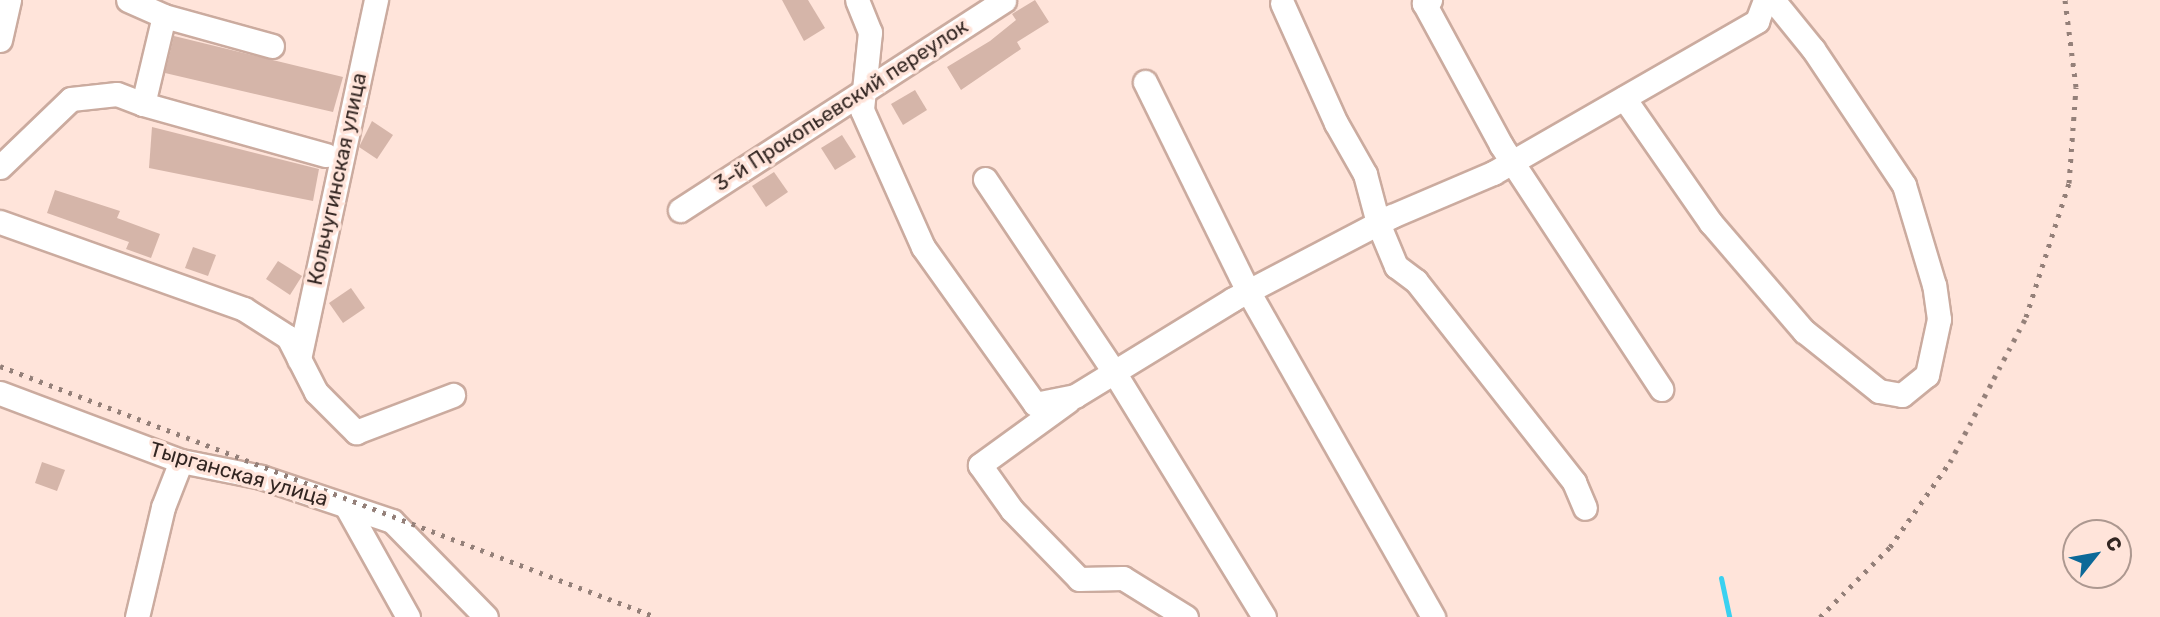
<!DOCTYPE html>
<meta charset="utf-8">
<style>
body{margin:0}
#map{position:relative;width:2160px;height:617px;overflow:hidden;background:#ffe4da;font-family:Rubik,sans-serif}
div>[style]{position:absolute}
.stream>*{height:5px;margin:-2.5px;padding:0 2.5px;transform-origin:2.5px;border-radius:2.5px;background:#3ad1f0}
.building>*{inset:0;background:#d5b5a9}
.roads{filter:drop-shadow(2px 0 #cbab9f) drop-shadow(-2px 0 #cbab9f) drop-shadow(0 2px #cbab9f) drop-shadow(0 -2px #cbab9f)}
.minor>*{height:23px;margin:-11.5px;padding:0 11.5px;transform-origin:11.5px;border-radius:11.5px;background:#fff}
.rail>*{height:5px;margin-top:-2.5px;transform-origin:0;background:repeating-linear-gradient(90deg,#948079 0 3.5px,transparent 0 10.5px)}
span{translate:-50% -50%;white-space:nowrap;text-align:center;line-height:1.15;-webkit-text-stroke:7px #ffe4da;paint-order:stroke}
.street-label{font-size:21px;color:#332622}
.north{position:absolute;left:2062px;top:519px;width:70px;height:70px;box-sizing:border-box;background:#ffe4da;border:2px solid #ad9890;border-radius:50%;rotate:59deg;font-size:19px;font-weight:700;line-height:28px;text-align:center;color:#332622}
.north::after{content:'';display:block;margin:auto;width:24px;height:32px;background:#0c6998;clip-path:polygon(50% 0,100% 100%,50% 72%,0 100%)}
</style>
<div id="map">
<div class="stream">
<i style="left:1721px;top:578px;width:40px;rotate:78deg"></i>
</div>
<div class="building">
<i style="clip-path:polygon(782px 0,808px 0,825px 28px,804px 41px)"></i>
<i style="clip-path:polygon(1035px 0,1049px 22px,1017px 42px,1021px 49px,961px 90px,947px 67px,990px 41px,1016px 20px,1012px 14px)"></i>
<i style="clip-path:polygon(174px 36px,343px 77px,333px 112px,165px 73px)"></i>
<i style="clip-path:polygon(915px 90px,927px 110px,903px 125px,891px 104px)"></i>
<i style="clip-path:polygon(372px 121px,393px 135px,377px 159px,359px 147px)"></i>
<i style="clip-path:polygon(152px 127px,319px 169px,313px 201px,149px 168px)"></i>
<i style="clip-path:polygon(842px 135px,856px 157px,835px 170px,821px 148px)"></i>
<i style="clip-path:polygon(774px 172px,788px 192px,766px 207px,752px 186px)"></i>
<i style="clip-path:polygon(55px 190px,120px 211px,117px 218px,160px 234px,151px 258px,126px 249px,129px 242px,47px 213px)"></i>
<i style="clip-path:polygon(193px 247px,216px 255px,208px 276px,185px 268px)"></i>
<i style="clip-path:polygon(278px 261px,302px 276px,290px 295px,266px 279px)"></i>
<i style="clip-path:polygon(351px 288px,365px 308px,343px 323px,329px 303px)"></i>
<i style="clip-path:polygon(42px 462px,65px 470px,57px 491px,35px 483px)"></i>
</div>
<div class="roads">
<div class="minor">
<i style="left:128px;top:0;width:39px;rotate:24deg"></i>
<i style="left:857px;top:0;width:35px;rotate:68deg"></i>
<i style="left:870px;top:32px;width:78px;rotate:95.9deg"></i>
<i style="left:862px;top:110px;width:150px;rotate:66deg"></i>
<i style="left:923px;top:247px;width:193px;rotate:54.5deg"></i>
<i style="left:1035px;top:404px;width:41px;rotate:-11.3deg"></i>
<i style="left:1075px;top:396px;width:185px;rotate:-31.5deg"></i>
<i style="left:1233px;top:299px;width:179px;rotate:-27.6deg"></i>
<i style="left:1392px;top:216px;width:110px;rotate:-23.1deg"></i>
<i style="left:1493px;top:173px;width:305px;rotate:-29.9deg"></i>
<i style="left:1757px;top:21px;width:22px;rotate:-69deg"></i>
<i style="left:1430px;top:0;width:7px;rotate:153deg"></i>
<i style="left:1424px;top:3px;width:162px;rotate:61.5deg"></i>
<i style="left:1501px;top:145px;width:292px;rotate:56.7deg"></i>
<i style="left:1282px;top:3px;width:132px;rotate:65.8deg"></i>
<i style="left:1336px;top:123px;width:59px;rotate:60.4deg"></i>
<i style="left:1365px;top:174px;width:51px;rotate:75.1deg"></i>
<i style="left:1378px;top:223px;width:47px;rotate:67.3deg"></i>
<i style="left:1396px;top:266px;width:25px;rotate:37deg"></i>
<i style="left:1416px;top:281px;width:256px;rotate:51.8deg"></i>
<i style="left:1574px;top:482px;width:28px;rotate:67deg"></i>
<i style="left:0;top:40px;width:41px;rotate:-77.3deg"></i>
<i style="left:1145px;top:82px;width:233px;rotate:63.8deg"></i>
<i style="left:1248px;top:291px;width:375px;rotate:60.4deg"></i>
<i style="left:1624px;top:98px;width:152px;rotate:55.2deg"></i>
<i style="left:1711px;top:223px;width:143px;rotate:49.3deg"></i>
<i style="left:1804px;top:331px;width:96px;rotate:38.7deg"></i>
<i style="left:1879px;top:391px;width:23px;rotate:10deg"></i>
<i style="left:1902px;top:395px;width:32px;rotate:-39deg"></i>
<i style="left:1927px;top:375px;width:57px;rotate:-77.9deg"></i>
<i style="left:1939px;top:319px;width:34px;rotate:-98deg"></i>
<i style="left:1934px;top:285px;width:104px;rotate:-106.7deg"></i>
<i style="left:1904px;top:185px;width:164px;rotate:-123.8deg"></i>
<i style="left:1813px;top:49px;width:63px;rotate:-129.2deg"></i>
<i style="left:143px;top:104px;width:190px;rotate:15.6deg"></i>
<i style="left:0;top:167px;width:98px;rotate:-43.8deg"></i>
<i style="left:71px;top:99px;width:46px;rotate:-6.2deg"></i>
<i style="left:117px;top:94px;width:28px;rotate:21deg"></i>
<i style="left:143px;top:104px;width:90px;rotate:-76.6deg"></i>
<i style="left:164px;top:16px;width:112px;rotate:15.5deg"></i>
<i style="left:985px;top:179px;width:232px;rotate:56.2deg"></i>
<i style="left:1114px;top:372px;width:287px;rotate:58.5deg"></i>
<i style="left:680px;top:210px;width:386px;rotate:-32.9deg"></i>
<i style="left:0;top:222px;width:259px;rotate:19.6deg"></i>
<i style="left:244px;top:309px;width:52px;rotate:32.5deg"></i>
<i style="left:288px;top:337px;width:62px;rotate:63deg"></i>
<i style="left:316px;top:392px;width:57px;rotate:45deg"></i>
<i style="left:356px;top:432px;width:104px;rotate:-20.9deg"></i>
<i style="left:299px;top:359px;width:367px;rotate:-77.9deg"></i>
<i style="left:0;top:393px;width:193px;rotate:20.6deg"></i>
<i style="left:181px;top:461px;width:82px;rotate:11.3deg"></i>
<i style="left:261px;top:477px;width:138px;rotate:18.6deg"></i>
<i style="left:392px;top:521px;width:134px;rotate:45.6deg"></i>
<i style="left:1068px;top:401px;width:109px;rotate:144deg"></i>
<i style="left:980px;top:465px;width:55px;rotate:54.6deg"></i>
<i style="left:1012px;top:510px;width:96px;rotate:45.8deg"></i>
<i style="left:1079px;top:579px;width:44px;rotate:-1.3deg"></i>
<i style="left:1123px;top:578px;width:74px;rotate:31.8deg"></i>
<i style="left:346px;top:506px;width:127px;rotate:60.8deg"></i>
<i style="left:137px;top:617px;width:113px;rotate:-76.7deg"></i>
<i style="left:163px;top:507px;width:49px;rotate:-68.6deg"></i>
</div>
</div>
<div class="rail">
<i style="left:0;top:366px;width:702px;rotate:20.94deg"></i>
<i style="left:1820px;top:617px;width:99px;rotate:-45deg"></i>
<i style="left:1890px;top:547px;width:104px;rotate:-54.8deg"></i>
<i style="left:1950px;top:462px;width:164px;rotate:-62.3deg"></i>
<i style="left:2026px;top:317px;width:141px;rotate:-72.2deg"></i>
<i style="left:2069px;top:183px;width:96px;rotate:-85.8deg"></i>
<i style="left:2076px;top:87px;width:88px;rotate:-97.2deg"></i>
</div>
<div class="street-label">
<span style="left:841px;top:105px;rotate:-33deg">3-й Прокопьевский переулок</span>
<span style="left:337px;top:179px;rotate:-78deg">Кольчугинская улица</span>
<span style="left:239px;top:474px;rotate:16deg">Тырганская улица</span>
</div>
<div class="north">С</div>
</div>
